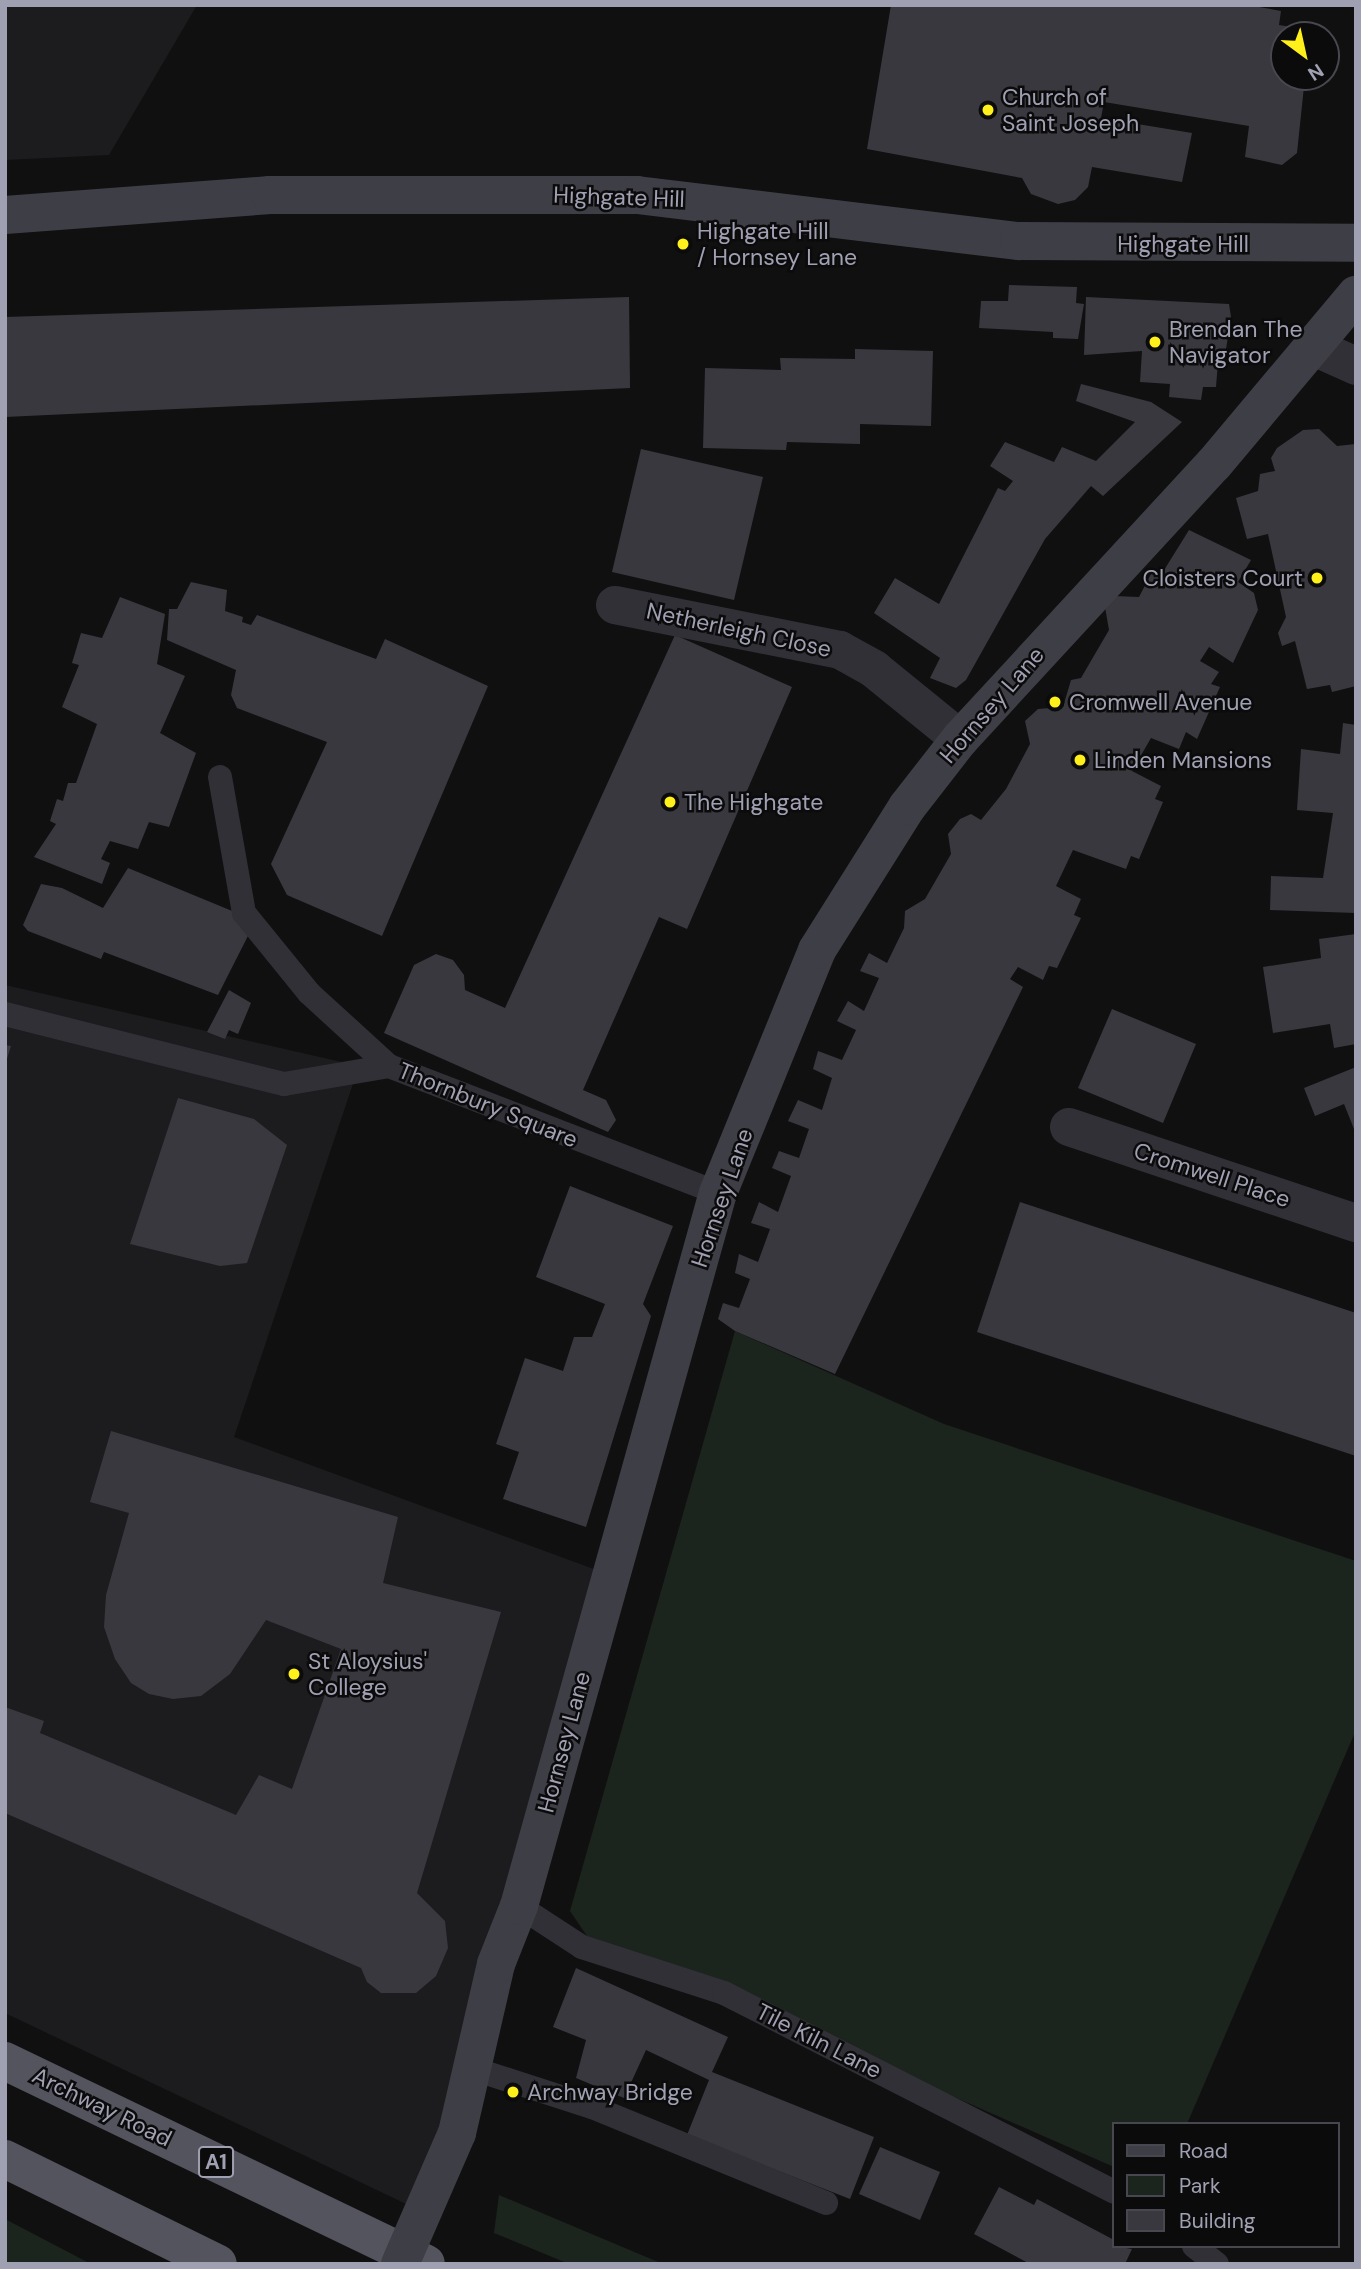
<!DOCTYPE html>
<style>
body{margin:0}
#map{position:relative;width:1361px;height:2269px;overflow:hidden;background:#101011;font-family:"DM Sans",sans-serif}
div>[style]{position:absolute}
.built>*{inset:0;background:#1c1c1e}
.green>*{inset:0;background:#1c241e}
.building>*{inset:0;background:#39383e}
.service>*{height:24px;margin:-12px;padding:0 12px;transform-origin:12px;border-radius:12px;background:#313036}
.minor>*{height:38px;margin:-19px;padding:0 19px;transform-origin:19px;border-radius:19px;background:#313036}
.secondary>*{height:38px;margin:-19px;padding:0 19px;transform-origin:19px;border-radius:19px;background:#3e3e46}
.trunk>*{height:38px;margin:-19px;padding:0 19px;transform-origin:19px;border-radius:19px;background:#54545f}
.secondary-bridge>*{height:38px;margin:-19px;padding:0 19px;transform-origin:19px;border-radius:19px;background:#3e3e46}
.dots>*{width:19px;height:19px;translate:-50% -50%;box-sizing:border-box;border:4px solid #0b0b0c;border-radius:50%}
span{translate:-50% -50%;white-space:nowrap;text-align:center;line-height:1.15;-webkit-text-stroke:5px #0b0b0c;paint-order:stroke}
.shield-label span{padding:2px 5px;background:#0b0b0c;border:2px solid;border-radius:5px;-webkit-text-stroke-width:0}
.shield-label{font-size:21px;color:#a0a0b3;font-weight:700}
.poi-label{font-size:23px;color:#a0a0b3}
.left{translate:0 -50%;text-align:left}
.right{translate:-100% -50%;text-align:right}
.street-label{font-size:23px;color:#a0a0b3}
.frame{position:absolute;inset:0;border:7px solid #a0a0b3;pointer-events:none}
.legend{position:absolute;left:1112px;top:2122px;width:228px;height:126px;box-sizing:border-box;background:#0b0b0c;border:2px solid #47474f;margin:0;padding:9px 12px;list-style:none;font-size:21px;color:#a0a0b3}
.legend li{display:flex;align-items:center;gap:14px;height:35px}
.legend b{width:35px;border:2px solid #47474f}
.north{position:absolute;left:1270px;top:21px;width:70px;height:70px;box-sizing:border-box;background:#0b0b0c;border:2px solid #47474f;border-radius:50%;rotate:147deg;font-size:19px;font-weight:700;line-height:28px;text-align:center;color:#a0a0b3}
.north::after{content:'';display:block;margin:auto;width:24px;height:32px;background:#ffef1a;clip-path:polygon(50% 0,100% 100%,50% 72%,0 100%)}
</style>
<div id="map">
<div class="built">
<i style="clip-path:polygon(5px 5px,197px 5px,109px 155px,5px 160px)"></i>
<i style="clip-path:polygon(5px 985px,359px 1066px,234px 1437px,610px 1575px,423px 2212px,5px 2013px)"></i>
</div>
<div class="green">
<i style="clip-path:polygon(735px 1331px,944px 1424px,1356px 1561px,1356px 1730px,1187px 2124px,1114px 2124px,1114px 2167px,587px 1936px,570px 1911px)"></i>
<i style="clip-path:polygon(499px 2195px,663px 2264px,569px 2264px,494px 2233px)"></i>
<i style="clip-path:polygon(5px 2219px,91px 2264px,5px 2264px)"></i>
</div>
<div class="building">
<i style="clip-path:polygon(891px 5px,1248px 5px,1281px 11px,1279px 25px,1310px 30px,1310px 35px,1284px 35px,1284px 77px,1305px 77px,1297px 153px,1282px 165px,1245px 157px,1249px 126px,1104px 102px,1101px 118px,1192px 133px,1182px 182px,1092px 167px,1088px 187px,1075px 200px,1058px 204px,1031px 194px,1022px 178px,867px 149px)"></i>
<i style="clip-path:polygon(1009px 285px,1077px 287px,1076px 303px,1084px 304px,1078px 339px,1053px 338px,1053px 332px,979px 328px,981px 301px,1008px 301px)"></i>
<i style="clip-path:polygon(629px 297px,630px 388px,5px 417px,5px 317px)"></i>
<i style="clip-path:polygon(1086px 297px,1229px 304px,1231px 317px,1224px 362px,1218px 362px,1216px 387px,1203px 387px,1201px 400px,1169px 397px,1170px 384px,1140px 382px,1142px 351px,1084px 355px)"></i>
<i style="clip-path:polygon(855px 349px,933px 351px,931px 426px,860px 424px,860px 444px,787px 442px,786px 450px,703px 448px,705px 368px,781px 370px,780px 358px,855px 359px)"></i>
<i style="clip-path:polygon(1081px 384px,1151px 402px,1182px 422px,1103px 496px,1091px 486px,1045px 539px,966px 680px,956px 688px,930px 678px,940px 658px,874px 613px,895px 578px,939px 604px,998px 488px,1005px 491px,1013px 481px,990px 466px,1005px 442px,1054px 462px,1062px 447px,1096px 461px,1135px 422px,1076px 401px)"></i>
<i style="clip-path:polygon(1319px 429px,1337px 446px,1356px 444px,1356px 686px,1332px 692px,1330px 685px,1307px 689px,1295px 641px,1282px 646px,1278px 633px,1286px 617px,1268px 534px,1247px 539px,1236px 498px,1258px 491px,1260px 474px,1275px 471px,1271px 458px,1277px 448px,1303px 430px)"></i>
<i style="clip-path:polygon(641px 449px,763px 477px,734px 600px,612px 572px)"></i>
<i style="clip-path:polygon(1189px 530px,1251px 560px,1238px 582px,1254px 593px,1258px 610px,1233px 663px,1209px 647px,1200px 661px,1219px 672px,1211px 684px,1220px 687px,1197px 739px,1186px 732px,1179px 749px,1151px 738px,1132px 771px,1161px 786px,1155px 799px,1163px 802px,1139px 859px,1131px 856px,1126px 869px,1073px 850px,1056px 886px,1081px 899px,1074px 915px,1081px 918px,1057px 968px,1049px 966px,1043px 980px,1018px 967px,1010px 979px,1023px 987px,835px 1374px,735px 1331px,718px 1319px,723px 1303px,739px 1308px,750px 1279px,735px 1273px,739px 1254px,758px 1262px,770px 1229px,751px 1223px,759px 1202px,778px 1212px,791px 1176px,772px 1168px,779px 1151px,799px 1158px,809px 1129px,788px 1121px,798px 1100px,822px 1110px,832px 1078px,813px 1069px,818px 1051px,842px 1060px,856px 1030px,837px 1021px,848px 1001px,864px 1011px,879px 978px,860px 971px,869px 953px,887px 963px,904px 928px,905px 911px,925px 899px,951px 854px,948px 834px,960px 819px,971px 814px,981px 820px,1006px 789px,1030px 744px,1025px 721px,1038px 709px,1063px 707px,1071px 680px,1081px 678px,1109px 630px,1105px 607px,1114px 596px,1139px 597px,1151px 574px,1161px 575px)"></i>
<i style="clip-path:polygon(191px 582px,227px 590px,225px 611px,243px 617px,242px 622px,251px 625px,257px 615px,376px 659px,385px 639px,488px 686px,382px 936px,287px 895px,271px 864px,327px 742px,237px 708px,231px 695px,236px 670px,167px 640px,169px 609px,177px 609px)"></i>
<i style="clip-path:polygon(120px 597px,165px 614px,157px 664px,185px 676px,160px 733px,196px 753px,169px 827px,149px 822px,138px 849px,110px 841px,101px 859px,110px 863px,102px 884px,34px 857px,56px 824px,50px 821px,57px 799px,63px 801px,68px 783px,76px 783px,97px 724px,62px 707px,79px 665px,72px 663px,81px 633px,102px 638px)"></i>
<i style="clip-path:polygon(675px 635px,792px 687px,687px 929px,659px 917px,583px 1090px,606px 1100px,616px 1120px,608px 1132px,384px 1033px,414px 965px,436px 954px,453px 960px,464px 975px,465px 990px,505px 1008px)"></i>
<i style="clip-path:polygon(1343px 723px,1356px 725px,1356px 913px,1270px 910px,1271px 876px,1323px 878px,1333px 813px,1297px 810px,1301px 749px,1340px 754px)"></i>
<i style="clip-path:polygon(128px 868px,237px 913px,252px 928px,218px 995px,104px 952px,101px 959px,28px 931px,23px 925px,41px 884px,62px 888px,103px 908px)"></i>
<i style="clip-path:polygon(1356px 934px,1356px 1044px,1334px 1048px,1330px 1024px,1273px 1033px,1263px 967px,1321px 958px,1319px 939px)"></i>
<i style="clip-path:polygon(229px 990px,251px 1003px,238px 1034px,229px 1030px,225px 1039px,207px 1032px)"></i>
<i style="clip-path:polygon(1112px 1009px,1196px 1044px,1163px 1123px,1078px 1088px)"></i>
<i style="clip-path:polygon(5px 1045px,11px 1046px,6px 1062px,5px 1061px)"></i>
<i style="clip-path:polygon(1356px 1067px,1356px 1134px,1344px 1104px,1315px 1116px,1304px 1088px)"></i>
<i style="clip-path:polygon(178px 1098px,254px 1119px,287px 1145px,247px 1263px,220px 1266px,130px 1244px)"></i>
<i style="clip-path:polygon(570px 1186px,673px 1226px,643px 1304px,651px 1316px,586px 1527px,503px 1499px,519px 1452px,496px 1444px,525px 1358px,563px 1371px,574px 1337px,592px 1337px,605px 1304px,536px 1277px)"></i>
<i style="clip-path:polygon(1020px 1202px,1356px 1313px,1356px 1456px,977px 1332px)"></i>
<i style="clip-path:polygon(111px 1431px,398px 1517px,383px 1583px,501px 1612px,417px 1893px,445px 1921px,448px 1948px,436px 1976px,416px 1993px,381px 1993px,367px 1982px,361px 1968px,5px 1813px,5px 1707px,44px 1721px,40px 1733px,236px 1815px,259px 1775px,292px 1789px,341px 1649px,266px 1620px,230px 1674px,201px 1696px,173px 1699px,149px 1694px,131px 1683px,115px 1659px,104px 1627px,106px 1595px,129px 1513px,90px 1502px)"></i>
<i style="clip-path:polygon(576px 1968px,728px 2037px,712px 2072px,874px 2137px,850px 2199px,687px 2135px,709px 2080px,646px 2050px,624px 2098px,576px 2078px,586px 2040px,553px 2027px)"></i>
<i style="clip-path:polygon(880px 2147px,940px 2172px,920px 2220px,859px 2194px)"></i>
<i style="clip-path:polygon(999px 2187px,1034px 2205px,1037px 2199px,1114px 2240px,1114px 2246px,1132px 2249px,1125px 2264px,1030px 2264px,974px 2234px)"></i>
</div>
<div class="service">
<i style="left:220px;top:777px;width:138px;rotate:80deg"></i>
<i style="left:244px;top:913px;width:103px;rotate:50.9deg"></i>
<i style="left:309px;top:993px;width:108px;rotate:42.4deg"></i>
<i style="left:389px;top:1066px;width:353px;rotate:21.1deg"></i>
<i style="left:5px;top:1014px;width:288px;rotate:14.1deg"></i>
<i style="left:284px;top:1084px;width:107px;rotate:-9.7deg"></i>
<i style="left:519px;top:1906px;width:75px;rotate:33.1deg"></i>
<i style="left:582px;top:1947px;width:149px;rotate:17.9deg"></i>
<i style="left:724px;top:1993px;width:438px;rotate:27deg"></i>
<i style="left:474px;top:2069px;width:124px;rotate:17.9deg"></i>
<i style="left:592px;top:2107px;width:253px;rotate:22.3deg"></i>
<i style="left:1194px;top:2246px;width:29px;rotate:38deg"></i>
</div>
<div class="minor">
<i style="left:1316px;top:348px;width:44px;rotate:24.2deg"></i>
<i style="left:615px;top:605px;width:229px;rotate:11.3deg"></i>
<i style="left:840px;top:650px;width:39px;rotate:29deg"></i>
<i style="left:874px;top:669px;width:111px;rotate:39.1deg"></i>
<i style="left:1069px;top:1127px;width:303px;rotate:18.5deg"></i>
</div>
<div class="secondary">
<i style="left:5px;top:215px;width:266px;rotate:-4.3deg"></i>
<i style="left:270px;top:195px;width:367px"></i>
<i style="left:637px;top:195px;width:385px;rotate:6.9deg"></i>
<i style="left:1019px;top:241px;width:337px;rotate:0.3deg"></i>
<i style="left:457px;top:2133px;width:173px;rotate:-77deg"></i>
<i style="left:496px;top:1964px;width:62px;rotate:-68.4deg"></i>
<i style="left:519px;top:1906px;width:740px;rotate:-74.41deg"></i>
<i style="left:718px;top:1193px;width:262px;rotate:-67.8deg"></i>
<i style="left:817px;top:950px;width:169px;rotate:-57.8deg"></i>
<i style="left:907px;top:807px;width:86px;rotate:-52.1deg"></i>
<i style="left:960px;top:739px;width:374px;rotate:-47.3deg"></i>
<i style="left:1214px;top:464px;width:221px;rotate:-50deg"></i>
</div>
<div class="trunk">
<i style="left:5px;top:2061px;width:467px;rotate:25.7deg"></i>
<i style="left:5px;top:2159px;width:237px;rotate:26.2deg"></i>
</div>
<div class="secondary-bridge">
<i style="left:400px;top:2264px;width:143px;rotate:-66.5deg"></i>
</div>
<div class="dots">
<i style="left:988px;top:110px;background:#ffef1a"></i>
<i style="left:683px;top:244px;background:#ffef1a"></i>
<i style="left:1155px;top:342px;background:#ffef1a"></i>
<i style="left:1317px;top:578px;background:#ffef1a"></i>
<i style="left:1055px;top:702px;background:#ffef1a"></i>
<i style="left:1080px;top:760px;background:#ffef1a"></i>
<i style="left:670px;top:802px;background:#ffef1a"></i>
<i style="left:294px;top:1674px;background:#ffef1a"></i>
<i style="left:513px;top:2092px;background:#ffef1a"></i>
</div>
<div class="shield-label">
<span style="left:216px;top:2162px">A1</span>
</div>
<div class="poi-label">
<span class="left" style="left:1002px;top:110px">Church of<br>Saint Joseph</span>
<span class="left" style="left:697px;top:244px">Highgate Hill<br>/ Hornsey Lane</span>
<span class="left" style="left:1169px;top:342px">Brendan The<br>Navigator</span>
<span class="right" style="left:1303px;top:578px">Cloisters Court</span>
<span class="left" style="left:1069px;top:702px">Cromwell Avenue</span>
<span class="left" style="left:1094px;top:760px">Linden Mansions</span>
<span class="left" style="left:684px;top:802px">The Highgate</span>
<span class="left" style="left:308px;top:1674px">St Aloysius'<br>College</span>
<span class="left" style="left:527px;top:2092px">Archway Bridge</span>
</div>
<div class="street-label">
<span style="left:619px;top:197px;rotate:2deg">Highgate Hill</span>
<span style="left:1183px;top:244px">Highgate Hill</span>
<span style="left:739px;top:630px;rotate:12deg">Netherleigh Close</span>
<span style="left:992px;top:705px;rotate:-49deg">Hornsey Lane</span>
<span style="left:488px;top:1105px;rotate:22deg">Thornbury Square</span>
<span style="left:1212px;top:1175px;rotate:18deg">Cromwell Place</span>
<span style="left:722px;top:1198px;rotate:-71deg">Hornsey Lane</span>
<span style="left:564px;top:1742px;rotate:-75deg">Hornsey Lane</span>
<span style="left:819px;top:2041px;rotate:27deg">Tile Kiln Lane</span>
<span style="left:102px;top:2107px;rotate:26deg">Archway Road</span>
</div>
<div class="frame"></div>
<ul class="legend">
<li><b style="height:9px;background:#3e3e46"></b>Road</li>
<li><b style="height:19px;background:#1c241e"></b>Park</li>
<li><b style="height:19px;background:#39383e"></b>Building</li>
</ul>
<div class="north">N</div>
</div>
